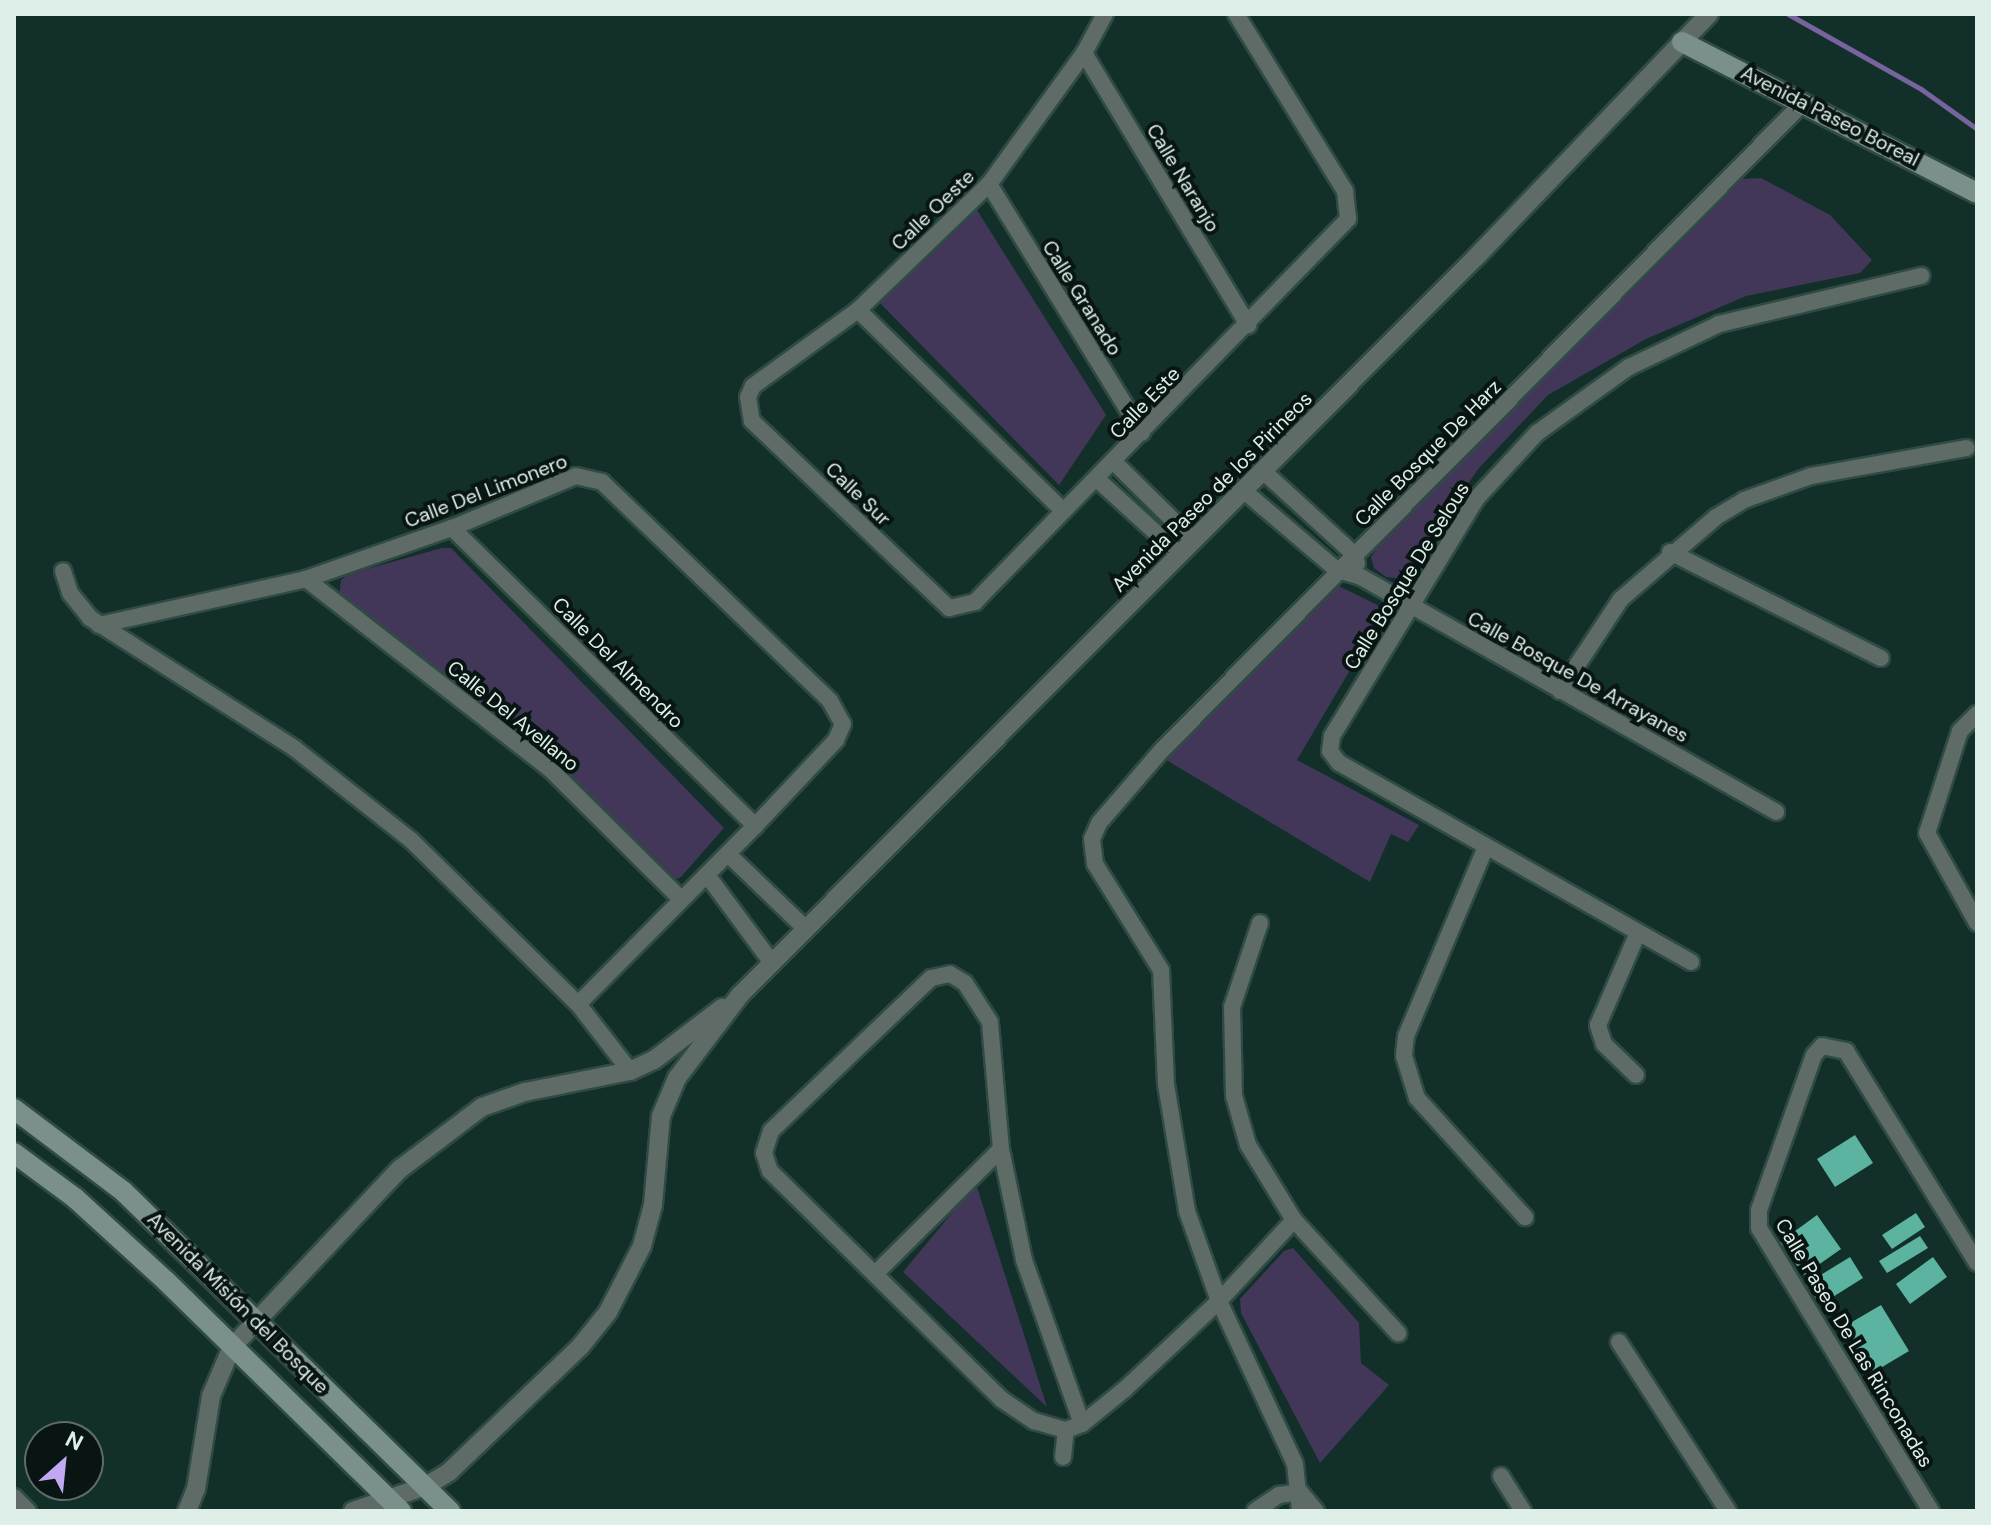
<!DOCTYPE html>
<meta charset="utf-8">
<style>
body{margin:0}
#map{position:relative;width:1991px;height:1525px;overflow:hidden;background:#123029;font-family:"DM Sans",sans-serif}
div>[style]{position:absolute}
.green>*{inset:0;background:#423758}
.stream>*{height:5px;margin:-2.5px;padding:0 2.5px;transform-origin:2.5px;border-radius:2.5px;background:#77639d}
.building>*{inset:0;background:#5cb39f}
.roads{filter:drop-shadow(2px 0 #2f4b44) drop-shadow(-2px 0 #2f4b44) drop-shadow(0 2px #2f4b44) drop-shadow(0 -2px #2f4b44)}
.minor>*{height:16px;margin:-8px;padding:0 8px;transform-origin:8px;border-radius:8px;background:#5e6b67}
.tertiary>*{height:18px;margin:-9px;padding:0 9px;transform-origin:9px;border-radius:9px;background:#5e6b67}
.secondary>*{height:20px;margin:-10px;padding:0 10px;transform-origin:10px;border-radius:10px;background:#7b908a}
span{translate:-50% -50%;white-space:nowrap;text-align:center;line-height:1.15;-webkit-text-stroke:8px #091512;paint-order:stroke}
.street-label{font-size:20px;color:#deeee9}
.frame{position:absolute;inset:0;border:16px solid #deeee9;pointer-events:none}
.north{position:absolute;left:24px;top:1421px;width:80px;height:80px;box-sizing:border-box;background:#091512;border:2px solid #5e6c68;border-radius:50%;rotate:27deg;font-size:22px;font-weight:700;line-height:32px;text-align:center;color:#deeee9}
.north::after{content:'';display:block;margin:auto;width:28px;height:36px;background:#c1a8f3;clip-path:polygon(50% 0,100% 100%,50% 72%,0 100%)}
</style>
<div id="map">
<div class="green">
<i style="clip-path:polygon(1761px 178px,1830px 215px,1872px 260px,1860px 273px,1746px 296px,1646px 339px,1548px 395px,1479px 468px,1402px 579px,1386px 577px,1374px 568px,1371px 557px,1379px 545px,1740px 179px)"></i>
<i style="clip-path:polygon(970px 199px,1106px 415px,1059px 485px,876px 299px)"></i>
<i style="clip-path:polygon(442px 548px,451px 548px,724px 828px,680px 878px,669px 880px,504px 720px,339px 598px,341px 580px,349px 574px)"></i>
<i style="clip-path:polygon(1337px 585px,1377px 605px,1383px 614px,1297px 760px,1419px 825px,1408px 842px,1391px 834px,1370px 882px,1163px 758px)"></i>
<i style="clip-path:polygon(976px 1184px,1047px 1407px,903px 1272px)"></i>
<i style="clip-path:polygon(1293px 1248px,1359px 1323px,1361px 1363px,1389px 1385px,1320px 1463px,1241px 1313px,1240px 1299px,1284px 1251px)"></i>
</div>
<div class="stream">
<i style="left:1788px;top:14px;width:153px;rotate:29.4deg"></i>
<i style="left:1921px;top:89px;width:69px;rotate:35.5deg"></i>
</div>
<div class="building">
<i style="clip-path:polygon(1855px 1135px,1873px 1163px,1835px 1187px,1817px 1159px)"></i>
<i style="clip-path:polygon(1916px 1213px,1925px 1227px,1892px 1249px,1882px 1235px)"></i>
<i style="clip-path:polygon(1817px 1215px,1841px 1249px,1804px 1275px,1780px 1242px)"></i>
<i style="clip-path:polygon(1920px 1236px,1928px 1248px,1887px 1273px,1879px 1261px)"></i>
<i style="clip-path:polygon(1850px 1257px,1863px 1278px,1820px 1305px,1806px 1284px)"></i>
<i style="clip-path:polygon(1933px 1257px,1947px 1277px,1910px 1304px,1896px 1284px)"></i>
<i style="clip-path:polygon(1881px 1305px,1909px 1351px,1867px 1376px,1840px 1329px)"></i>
</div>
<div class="roads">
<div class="minor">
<i style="left:1105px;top:14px;width:44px;rotate:118.3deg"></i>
<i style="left:1084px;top:53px;width:162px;rotate:125.9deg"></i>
<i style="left:989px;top:184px;width:182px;rotate:136.1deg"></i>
<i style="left:858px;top:310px;width:130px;rotate:144.1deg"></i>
<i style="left:753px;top:386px;width:12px;rotate:114deg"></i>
<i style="left:748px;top:397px;width:24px;rotate:81deg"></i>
<i style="left:752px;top:421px;width:272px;rotate:43.5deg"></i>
<i style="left:949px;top:608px;width:27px;rotate:-13deg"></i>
<i style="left:975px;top:602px;width:535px;rotate:-45.76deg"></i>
<i style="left:1348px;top:219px;width:28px;rotate:-96deg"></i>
<i style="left:1345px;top:191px;width:208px;rotate:-121.6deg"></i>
<i style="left:1084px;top:53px;width:318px;rotate:58.9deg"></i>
<i style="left:989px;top:184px;width:292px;rotate:58.4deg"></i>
<i style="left:858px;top:310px;width:287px;rotate:44.4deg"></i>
<i style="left:1115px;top:463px;width:110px;rotate:44.6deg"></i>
<i style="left:1263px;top:471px;width:125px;rotate:42.4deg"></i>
<i style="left:1355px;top:555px;width:9px;rotate:77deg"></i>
<i style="left:1098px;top:480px;width:111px;rotate:42.4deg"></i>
<i style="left:1243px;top:490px;width:123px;rotate:40.4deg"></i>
<i style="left:1337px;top:570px;width:25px;rotate:16deg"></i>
<i style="left:1361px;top:577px;width:477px;rotate:29.5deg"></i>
<i style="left:452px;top:528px;width:425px;rotate:44.5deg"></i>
<i style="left:1670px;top:552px;width:236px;rotate:26.7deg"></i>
<i style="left:63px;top:571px;width:23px;rotate:72deg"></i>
<i style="left:70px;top:593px;width:32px;rotate:51deg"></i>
<i style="left:90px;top:618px;width:242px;rotate:32.5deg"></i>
<i style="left:294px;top:748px;width:150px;rotate:38.2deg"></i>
<i style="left:412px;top:841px;width:233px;rotate:44.5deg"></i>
<i style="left:578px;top:1004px;width:85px;rotate:52.2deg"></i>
<i style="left:306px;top:579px;width:309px;rotate:37.9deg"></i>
<i style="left:550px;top:769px;width:185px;rotate:44.8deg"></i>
<i style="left:99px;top:625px;width:212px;rotate:-12.5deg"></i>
<i style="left:306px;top:579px;width:155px;rotate:-19.3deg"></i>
<i style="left:452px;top:528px;width:134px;rotate:-22.8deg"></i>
<i style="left:576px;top:476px;width:27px;rotate:13deg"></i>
<i style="left:602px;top:482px;width:316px;rotate:43.8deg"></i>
<i style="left:830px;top:701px;width:26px;rotate:61deg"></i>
<i style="left:843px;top:724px;width:17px;rotate:114deg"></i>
<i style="left:836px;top:740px;width:118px;rotate:133.3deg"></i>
<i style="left:755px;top:826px;width:251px;rotate:134.8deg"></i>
<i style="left:1560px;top:691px;width:110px;rotate:-56.5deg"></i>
<i style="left:1621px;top:599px;width:125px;rotate:-40.8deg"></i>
<i style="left:1716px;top:517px;width:33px;rotate:-31deg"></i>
<i style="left:1744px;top:500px;width:71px;rotate:-19.7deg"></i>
<i style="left:1811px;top:476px;width:158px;rotate:-10.2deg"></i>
<i style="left:1977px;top:714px;width:24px;rotate:135deg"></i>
<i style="left:1960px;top:731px;width:107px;rotate:107.9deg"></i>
<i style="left:1927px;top:833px;width:103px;rotate:60.9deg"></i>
<i style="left:1485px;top:849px;width:203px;rotate:112.9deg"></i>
<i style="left:1406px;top:1036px;width:20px;rotate:96deg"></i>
<i style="left:1404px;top:1056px;width:44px;rotate:72.8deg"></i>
<i style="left:1417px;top:1098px;width:161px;rotate:47.8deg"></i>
<i style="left:728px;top:854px;width:108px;rotate:43.9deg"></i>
<i style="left:707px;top:875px;width:109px;rotate:53.5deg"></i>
<i style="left:1260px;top:923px;width:89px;rotate:108.4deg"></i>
<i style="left:1232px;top:1007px;width:89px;rotate:88.7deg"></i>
<i style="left:1234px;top:1096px;width:51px;rotate:74.1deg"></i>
<i style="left:1248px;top:1145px;width:88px;rotate:58.5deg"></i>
<i style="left:1294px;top:1220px;width:154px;rotate:47.4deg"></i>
<i style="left:1691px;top:962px;width:404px;rotate:-150.5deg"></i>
<i style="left:1339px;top:763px;width:15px;rotate:-127deg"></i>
<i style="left:1330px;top:751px;width:15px;rotate:-82deg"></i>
<i style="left:1332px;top:736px;width:277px;rotate:-58.7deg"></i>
<i style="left:1476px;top:499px;width:90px;rotate:-47.3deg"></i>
<i style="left:1537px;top:433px;width:113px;rotate:-35.7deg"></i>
<i style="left:1629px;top:367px;width:100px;rotate:-25.5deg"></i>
<i style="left:1719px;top:324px;width:208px;rotate:-13.4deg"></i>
<i style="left:1636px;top:1075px;width:45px;rotate:-135.9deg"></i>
<i style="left:1604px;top:1044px;width:20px;rotate:-108deg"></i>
<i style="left:1598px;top:1025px;width:98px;rotate:-66.6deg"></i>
<i style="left:875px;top:1274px;width:177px;rotate:-44.8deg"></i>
<i style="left:1619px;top:1342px;width:201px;rotate:57.2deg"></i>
<i style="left:1082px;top:1424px;width:174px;rotate:-109.5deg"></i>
<i style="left:1024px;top:1260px;width:113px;rotate:-101.7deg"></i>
<i style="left:1001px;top:1149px;width:127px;rotate:-95deg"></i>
<i style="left:990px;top:1022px;width:46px;rotate:-122.7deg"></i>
<i style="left:965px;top:983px;width:17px;rotate:-149deg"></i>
<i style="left:950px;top:974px;width:19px;rotate:168deg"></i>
<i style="left:931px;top:978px;width:221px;rotate:136.3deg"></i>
<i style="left:771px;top:1131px;width:23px;rotate:108deg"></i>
<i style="left:764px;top:1153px;width:19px;rotate:72deg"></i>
<i style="left:770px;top:1171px;width:325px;rotate:44.6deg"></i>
<i style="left:1001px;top:1399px;width:40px;rotate:34deg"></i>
<i style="left:1034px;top:1421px;width:33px;rotate:16deg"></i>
<i style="left:1066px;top:1430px;width:17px;rotate:-21deg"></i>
<i style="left:1082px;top:1424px;width:55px;rotate:-39.1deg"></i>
<i style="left:1125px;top:1389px;width:129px;rotate:-43.1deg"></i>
<i style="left:1219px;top:1301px;width:110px;rotate:-47.2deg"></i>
<i style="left:1063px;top:1457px;width:27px;rotate:-84deg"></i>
<i style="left:1501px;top:1476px;width:41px;rotate:57.8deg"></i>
<i style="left:14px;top:1497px;width:20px;rotate:45deg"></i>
<i style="left:1255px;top:1511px;width:29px;rotate:-34deg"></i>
<i style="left:1279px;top:1495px;width:21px;rotate:-8deg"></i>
<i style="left:1300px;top:1492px;width:25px;rotate:50deg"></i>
<i style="left:1300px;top:1511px;width:47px;rotate:-96.1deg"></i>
<i style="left:1295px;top:1464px;width:180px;rotate:-115deg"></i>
<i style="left:1219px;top:1301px;width:96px;rotate:-109.6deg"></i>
<i style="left:1187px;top:1211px;width:129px;rotate:-99.4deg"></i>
<i style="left:1166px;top:1084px;width:114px;rotate:-92.5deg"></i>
<i style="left:1161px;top:970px;width:125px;rotate:-121.9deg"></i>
<i style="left:1095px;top:864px;width:25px;rotate:-97deg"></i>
<i style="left:1092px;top:839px;width:17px;rotate:-66deg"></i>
<i style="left:1099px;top:823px;width:96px;rotate:-49.2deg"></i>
<i style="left:1162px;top:750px;width:911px;rotate:-45.27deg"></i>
<i style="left:1931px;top:1511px;width:331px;rotate:-121.3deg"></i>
<i style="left:1759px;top:1228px;width:18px;rotate:-90deg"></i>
<i style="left:1759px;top:1210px;width:164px;rotate:-70.5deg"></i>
<i style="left:1814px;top:1055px;width:12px;rotate:-48deg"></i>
<i style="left:1822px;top:1046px;width:25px;rotate:12deg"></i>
<i style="left:1846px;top:1051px;width:249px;rotate:58.3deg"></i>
</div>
<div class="tertiary">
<i style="left:187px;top:1511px;width:24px;rotate:-68deg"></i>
<i style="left:196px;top:1489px;width:94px;rotate:-80.8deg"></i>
<i style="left:211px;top:1396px;width:53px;rotate:-66.8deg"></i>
<i style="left:232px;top:1347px;width:245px;rotate:-46.7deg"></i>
<i style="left:400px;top:1169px;width:103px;rotate:-37.1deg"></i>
<i style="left:482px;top:1107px;width:46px;rotate:-19.2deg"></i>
<i style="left:525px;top:1092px;width:107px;rotate:-11.3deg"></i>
<i style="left:630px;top:1071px;width:26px;rotate:-25deg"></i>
<i style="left:654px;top:1060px;width:86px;rotate:-37.4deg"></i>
<i style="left:353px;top:1511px;width:77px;rotate:-18.9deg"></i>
<i style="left:426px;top:1486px;width:27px;rotate:-31deg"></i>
<i style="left:449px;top:1472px;width:181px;rotate:-43.7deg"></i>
<i style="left:580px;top:1347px;width:45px;rotate:-51.3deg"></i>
<i style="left:608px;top:1312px;width:74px;rotate:-62.7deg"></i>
<i style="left:642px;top:1246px;width:42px;rotate:-75deg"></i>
<i style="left:653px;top:1205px;width:89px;rotate:-84.9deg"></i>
<i style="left:661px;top:1116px;width:41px;rotate:-67.2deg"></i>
<i style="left:677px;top:1078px;width:104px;rotate:-52.8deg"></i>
<i style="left:740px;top:995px;width:1042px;rotate:-45.08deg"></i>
<i style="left:1476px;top:257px;width:337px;rotate:-46.2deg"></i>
</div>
<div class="secondary">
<i style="left:1682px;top:42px;width:331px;rotate:27.1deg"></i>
<i style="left:14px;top:1109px;width:136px;rotate:37deg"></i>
<i style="left:123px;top:1191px;width:458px;rotate:44.4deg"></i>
<i style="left:14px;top:1153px;width:76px;rotate:36.4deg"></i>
<i style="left:75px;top:1198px;width:123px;rotate:42.4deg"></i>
<i style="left:166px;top:1281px;width:329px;rotate:44.4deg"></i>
</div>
</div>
<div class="street-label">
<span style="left:1830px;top:116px;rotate:27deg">Avenida Paseo Boreal</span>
<span style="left:1183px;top:178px;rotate:59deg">Calle Naranjo</span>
<span style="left:933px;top:210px;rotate:-44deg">Calle Oeste</span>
<span style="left:1082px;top:298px;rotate:58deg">Calle Granado</span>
<span style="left:1145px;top:403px;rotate:-46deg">Calle Este</span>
<span style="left:1428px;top:453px;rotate:-45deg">Calle Bosque De Harz</span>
<span style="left:486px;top:491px;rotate:-21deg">Calle Del Limonero</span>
<span style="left:1212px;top:492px;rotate:-45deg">Avenida Paseo de los Pirineos</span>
<span style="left:858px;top:494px;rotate:44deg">Calle Sur</span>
<span style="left:1407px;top:576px;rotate:-58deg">Calle Bosque De Selous</span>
<span style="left:618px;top:663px;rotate:45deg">Calle Del Almendro</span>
<span style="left:1578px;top:677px;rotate:29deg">Calle Bosque De Arrayanes</span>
<span style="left:513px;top:716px;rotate:39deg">Calle Del Avellano</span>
<span style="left:238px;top:1303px;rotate:45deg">Avenida Misión del Bosque</span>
<span style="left:1854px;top:1343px;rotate:59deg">Calle Paseo De Las Rinconadas</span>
</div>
<div class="frame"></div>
<div class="north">N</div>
</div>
